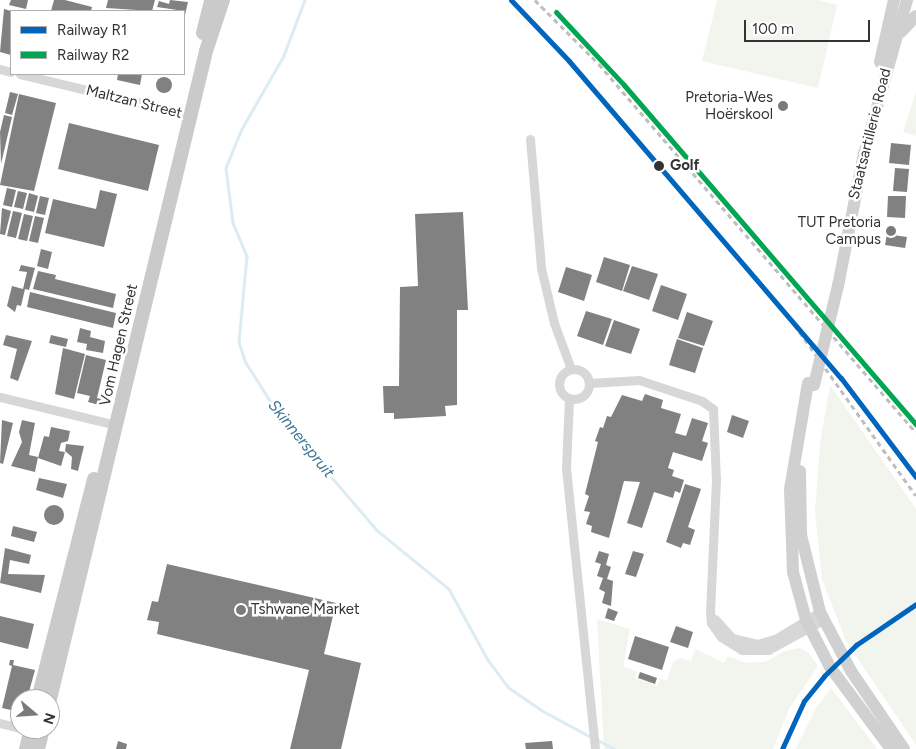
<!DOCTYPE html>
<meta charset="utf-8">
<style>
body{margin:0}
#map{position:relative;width:916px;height:749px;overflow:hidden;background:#fff;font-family:Figtree,sans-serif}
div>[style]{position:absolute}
.green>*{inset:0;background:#f1f5ed}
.stream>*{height:2.5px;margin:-1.25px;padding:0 1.25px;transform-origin:1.25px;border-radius:1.25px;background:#ddebf3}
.building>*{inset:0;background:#818181}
.round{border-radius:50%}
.street>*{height:9px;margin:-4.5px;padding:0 4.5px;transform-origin:4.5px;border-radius:4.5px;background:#d7d7d7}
.street>.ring{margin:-4.5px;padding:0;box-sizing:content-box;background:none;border:9px solid #d7d7d7;border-radius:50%}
.secondary>*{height:12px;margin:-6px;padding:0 6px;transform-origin:6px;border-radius:6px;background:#d0d0d0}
.primary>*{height:14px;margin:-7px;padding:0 7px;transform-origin:7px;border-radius:7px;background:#cacaca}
.rail>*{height:2.5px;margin-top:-1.25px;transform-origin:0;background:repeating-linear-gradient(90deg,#bebebe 0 5px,transparent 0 9px)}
.secondary-bridge>*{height:12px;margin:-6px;padding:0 6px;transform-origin:6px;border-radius:6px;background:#d0d0d0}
.rail-1>*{height:5px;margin:-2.5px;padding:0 2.5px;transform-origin:2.5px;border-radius:2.5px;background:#0065bd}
.rail-2>*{height:5px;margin:-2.5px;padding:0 2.5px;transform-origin:2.5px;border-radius:2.5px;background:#00a651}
.dots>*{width:14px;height:14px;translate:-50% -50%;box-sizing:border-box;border:2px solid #fff;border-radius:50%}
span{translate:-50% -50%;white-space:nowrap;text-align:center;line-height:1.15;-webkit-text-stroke:5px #fff;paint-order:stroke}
.poi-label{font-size:15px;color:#333}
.right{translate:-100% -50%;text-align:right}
.left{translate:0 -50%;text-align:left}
.street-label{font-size:15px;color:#333}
.stop-label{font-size:15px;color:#333;font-weight:700}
.water-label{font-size:16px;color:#3f7597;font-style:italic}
.legend{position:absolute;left:10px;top:10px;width:175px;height:65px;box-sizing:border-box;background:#fff;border:1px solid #adadad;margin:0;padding:6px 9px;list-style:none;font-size:15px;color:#333}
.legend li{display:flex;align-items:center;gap:10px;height:25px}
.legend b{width:25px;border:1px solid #adadad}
.north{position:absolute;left:10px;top:689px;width:50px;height:50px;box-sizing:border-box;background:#fff;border:1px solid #adadad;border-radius:50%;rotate:108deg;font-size:14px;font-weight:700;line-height:20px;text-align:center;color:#333}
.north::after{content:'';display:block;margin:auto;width:18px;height:22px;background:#7a7a7a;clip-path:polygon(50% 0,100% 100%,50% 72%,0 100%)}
.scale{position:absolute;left:744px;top:20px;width:126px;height:22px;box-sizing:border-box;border:2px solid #333;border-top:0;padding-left:6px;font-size:15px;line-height:18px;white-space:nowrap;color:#333;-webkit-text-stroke:4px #fff;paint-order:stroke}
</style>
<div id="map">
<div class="green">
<i style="clip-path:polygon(717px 0,817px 0,837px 5px,818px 88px,702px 61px)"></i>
<i style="clip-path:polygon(916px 92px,916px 136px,903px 132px)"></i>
<i style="clip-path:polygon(830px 385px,916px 509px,916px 745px,846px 641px,822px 579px,815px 512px,820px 444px)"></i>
<i style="clip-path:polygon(597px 619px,630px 629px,623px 666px,637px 672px,635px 678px,657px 686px,660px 679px,667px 681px,673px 662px,680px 658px,691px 661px,695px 649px,724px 663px,728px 656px,746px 663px,765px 662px,785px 651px,800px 648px,808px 652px,818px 666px,789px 709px,773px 749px,604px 749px)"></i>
<i style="clip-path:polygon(831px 688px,877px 749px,796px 749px,816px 708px)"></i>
</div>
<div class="stream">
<i style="left:305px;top:0;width:60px;rotate:110.6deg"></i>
<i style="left:284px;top:56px;width:84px;rotate:119.9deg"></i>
<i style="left:242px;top:129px;width:42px;rotate:112.3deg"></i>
<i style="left:226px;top:168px;width:55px;rotate:82.7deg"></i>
<i style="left:233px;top:223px;width:36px;rotate:67deg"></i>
<i style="left:247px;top:256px;width:86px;rotate:95.3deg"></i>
<i style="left:239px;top:342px;width:20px;rotate:72deg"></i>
<i style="left:245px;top:361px;width:67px;rotate:57.7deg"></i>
<i style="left:281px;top:418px;width:149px;rotate:49.4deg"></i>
<i style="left:378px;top:531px;width:92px;rotate:39.2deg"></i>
<i style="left:449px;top:589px;width:81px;rotate:61.2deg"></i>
<i style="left:488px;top:660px;width:34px;rotate:53deg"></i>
<i style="left:508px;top:687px;width:42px;rotate:34.4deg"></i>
<i style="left:543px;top:711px;width:55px;rotate:28.4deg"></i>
<i style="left:596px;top:739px;width:21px;rotate:28deg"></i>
</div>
<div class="building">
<i style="clip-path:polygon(11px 0,28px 0,26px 9px,9px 5px)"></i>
<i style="clip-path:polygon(54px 0,65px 0,92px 7px,91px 11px,51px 11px)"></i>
<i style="clip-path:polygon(108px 0,155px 0,152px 11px,106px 8px)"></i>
<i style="clip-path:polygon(170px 0,188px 2px,184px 19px,184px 11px,157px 7px,159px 1px,169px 4px)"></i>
<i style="clip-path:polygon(4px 9px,11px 11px,11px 55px,0 52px)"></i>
<i style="clip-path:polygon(118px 74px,142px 74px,140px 85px,117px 80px)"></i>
<i class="round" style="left:156px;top:77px;width:16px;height:16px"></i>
<i style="clip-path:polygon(10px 92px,18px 94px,12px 115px,5px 113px)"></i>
<i style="clip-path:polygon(19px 94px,56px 103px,34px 191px,0 185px)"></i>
<i style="clip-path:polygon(4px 115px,12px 117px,1px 164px,0 132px)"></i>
<i style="clip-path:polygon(69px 123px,159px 145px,148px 191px,58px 169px)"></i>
<i style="clip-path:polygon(891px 143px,911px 145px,909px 165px,889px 163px)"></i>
<i style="clip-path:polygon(895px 168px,909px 169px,907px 192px,893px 191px)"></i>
<i style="clip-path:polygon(7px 188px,16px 190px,12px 207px,3px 205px)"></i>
<i style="clip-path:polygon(100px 190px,117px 194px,104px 247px,45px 233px,53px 199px,96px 209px)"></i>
<i style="clip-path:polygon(18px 191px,27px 193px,23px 209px,14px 207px)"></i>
<i style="clip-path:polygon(29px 193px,38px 196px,34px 212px,25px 210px)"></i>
<i style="clip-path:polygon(40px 196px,49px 198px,45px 215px,36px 213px)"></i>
<i style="clip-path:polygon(888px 196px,906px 196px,905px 218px,887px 217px)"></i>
<i style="clip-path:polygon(2px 208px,11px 211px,5px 235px,0 234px)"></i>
<i style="clip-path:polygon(13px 211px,22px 213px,16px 238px,7px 236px)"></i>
<i style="clip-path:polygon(463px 212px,468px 310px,457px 310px,457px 405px,445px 406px,446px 416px,394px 419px,394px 413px,384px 413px,383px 386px,399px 386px,400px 287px,418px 286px,415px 214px)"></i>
<i style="clip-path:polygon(24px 214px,33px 216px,27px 241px,18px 239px)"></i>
<i style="clip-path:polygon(35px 216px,44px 218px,38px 243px,29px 241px)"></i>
<i style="clip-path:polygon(887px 234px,907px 237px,905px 248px,885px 245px)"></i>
<i style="clip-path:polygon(41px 249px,52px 252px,48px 269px,37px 266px)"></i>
<i style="clip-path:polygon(604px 257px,630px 265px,622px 291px,596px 282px)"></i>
<i style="clip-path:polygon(21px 265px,35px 268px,29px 290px,25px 289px,21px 306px,17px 305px,15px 312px,7px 306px,12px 286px,23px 289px,27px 272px,19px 271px)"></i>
<i style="clip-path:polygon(632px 266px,658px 274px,649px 300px,623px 291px)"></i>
<i style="clip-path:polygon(566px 267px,592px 275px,584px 301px,558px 292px)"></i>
<i style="clip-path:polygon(38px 271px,56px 275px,55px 279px,116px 294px,113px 308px,33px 289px)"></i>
<i style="clip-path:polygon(661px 285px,687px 294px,678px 320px,652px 311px)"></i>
<i style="clip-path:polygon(30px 292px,116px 313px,113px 328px,27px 307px)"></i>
<i style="clip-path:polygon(586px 311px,612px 319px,603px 345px,577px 336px)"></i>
<i style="clip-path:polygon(687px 312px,713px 321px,704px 346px,678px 338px)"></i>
<i style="clip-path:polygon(614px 320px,640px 329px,631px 354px,605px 346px)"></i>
<i style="clip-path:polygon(80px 328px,91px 331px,90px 337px,105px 341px,103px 353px,86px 350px,87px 344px,77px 342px)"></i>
<i style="clip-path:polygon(6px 335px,32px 341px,18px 381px,10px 378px,17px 349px,3px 345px)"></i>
<i style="clip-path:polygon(51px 335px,68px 339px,66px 347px,49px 343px)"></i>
<i style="clip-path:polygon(677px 339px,703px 348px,695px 373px,669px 365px)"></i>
<i style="clip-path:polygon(63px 348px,85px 354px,74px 399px,55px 394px)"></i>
<i style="clip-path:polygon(86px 355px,106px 360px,97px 398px,101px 399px,99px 405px,88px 402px,90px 396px,77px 393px)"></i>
<i style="clip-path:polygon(645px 394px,663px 400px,661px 408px,681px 414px,675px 433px,686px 436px,692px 418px,708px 423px,702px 441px,708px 443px,702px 461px,673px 452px,668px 468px,674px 470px,672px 476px,684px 480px,680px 493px,675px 491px,673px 498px,654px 492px,642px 528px,627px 523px,640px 482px,624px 481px,609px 538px,591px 532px,592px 526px,586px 524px,590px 512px,584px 511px,589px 496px,585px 494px,598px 442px,595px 441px,600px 427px,603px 428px,607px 416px,611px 417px,622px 395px,642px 401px)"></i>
<i style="clip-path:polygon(732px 415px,749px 421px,743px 438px,727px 432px)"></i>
<i style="clip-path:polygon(2px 420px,13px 423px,3px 464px,0 463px)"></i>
<i style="clip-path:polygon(22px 420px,35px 423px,29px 455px,38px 457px,35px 472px,11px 466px,22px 442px,19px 432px)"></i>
<i style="clip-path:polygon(51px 427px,70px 431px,68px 441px,61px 443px,59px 451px,65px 452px,61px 466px,38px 458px,44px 436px,49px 437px)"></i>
<i style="clip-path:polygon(66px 444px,84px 446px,78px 471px,71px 469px,72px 457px,65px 451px)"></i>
<i style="clip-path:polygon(39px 478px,67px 484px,63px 498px,36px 490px)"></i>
<i style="clip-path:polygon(685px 484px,701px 489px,688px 527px,695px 530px,690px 545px,683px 543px,681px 548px,666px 542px)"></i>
<i class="round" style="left:44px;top:505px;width:20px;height:20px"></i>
<i style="clip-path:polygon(13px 526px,37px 532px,34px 542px,11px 536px)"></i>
<i style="clip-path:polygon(5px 548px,31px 555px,29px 564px,10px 560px,8px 574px,45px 575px,41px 593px,0 583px)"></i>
<i style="clip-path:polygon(599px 551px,609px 554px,606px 565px,611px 567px,607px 579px,613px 581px,611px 606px,602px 603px,605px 592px,599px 589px,603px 578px,597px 576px,601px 564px,595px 562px)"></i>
<i style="clip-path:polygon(633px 551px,644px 554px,636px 577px,625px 574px)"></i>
<i style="clip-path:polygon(167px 564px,336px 603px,324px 654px,361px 663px,341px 749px,290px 749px,309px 670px,157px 634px,159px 622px,147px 620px,152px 601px,158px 602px)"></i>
<i style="clip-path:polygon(608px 608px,618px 612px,614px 621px,605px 618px)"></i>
<i style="clip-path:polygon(0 616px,34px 624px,28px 649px,0 642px)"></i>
<i style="clip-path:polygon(676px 626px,693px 632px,688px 648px,670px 642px)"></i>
<i style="clip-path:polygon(635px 636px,669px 647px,662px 670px,628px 659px)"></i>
<i style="clip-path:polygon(10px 660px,14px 660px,13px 665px,35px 670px,27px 699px,20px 699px,20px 712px,2px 708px,12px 666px,9px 665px)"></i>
<i style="clip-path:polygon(640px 672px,657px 678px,655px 684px,638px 678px)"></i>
<i style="clip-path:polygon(118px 741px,127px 744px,126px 749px,116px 749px)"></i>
<i style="clip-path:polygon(552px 741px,553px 749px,526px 749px,525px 743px)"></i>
</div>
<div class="street">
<i style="left:0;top:69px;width:11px;rotate:15deg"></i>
<i style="left:20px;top:74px;width:176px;rotate:13.5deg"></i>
<i style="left:530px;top:139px;width:129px;rotate:85.1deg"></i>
<i style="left:541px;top:268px;width:57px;rotate:76.7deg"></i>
<i style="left:554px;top:323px;width:49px;rotate:69.7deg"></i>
<i class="ring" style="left:559px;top:369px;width:21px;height:21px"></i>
<i style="left:590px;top:383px;width:49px;rotate:-3.5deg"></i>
<i style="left:639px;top:380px;width:66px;rotate:18.4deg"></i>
<i style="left:702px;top:401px;width:14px;rotate:36deg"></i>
<i style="left:713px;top:409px;width:71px;rotate:87.6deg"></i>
<i style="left:716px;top:480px;width:130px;rotate:92.6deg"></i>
<i style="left:710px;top:610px;width:13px;rotate:86deg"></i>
<i style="left:711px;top:623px;width:17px;rotate:54deg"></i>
<i style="left:721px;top:637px;width:25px;rotate:32deg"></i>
<i style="left:742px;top:650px;width:26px"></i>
<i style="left:768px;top:650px;width:63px;rotate:-28.6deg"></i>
<i style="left:0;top:397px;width:120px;rotate:13.5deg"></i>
<i style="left:569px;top:399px;width:69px;rotate:92.5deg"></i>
<i style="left:566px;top:468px;width:282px;rotate:84.1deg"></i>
<i style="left:715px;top:619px;width:25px;rotate:48deg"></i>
<i style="left:732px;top:638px;width:26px;rotate:13deg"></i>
<i style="left:757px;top:644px;width:19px;rotate:-16deg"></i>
<i style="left:775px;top:639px;width:52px;rotate:-31deg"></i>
<i style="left:0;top:723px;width:21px;rotate:14deg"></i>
</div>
<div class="secondary">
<i style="left:901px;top:32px;width:22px;rotate:-47deg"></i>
<i style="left:880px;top:62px;width:64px;rotate:-77.3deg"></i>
<i style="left:838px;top:286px;width:135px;rotate:-78.9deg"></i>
<i style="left:864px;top:154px;width:160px;rotate:-74.4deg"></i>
<i style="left:808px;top:383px;width:108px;rotate:99.6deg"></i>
<i style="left:790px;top:489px;width:83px;rotate:87.9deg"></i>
<i style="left:793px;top:572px;width:50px;rotate:74.8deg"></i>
<i style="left:806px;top:620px;width:53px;rotate:62.9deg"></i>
<i style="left:830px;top:667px;width:102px;rotate:53.4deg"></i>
<i style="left:800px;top:471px;width:64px;rotate:89.1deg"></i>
<i style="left:801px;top:535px;width:79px;rotate:76.1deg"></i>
<i style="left:820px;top:612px;width:67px;rotate:62.3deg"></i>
<i style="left:851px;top:671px;width:94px;rotate:55.8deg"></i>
</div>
<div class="primary">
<i style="left:203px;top:33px;width:34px;rotate:-76deg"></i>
<i style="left:38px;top:699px;width:227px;rotate:-75.7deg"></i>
<i style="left:50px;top:699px;width:667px;rotate:-76.46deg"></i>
<i style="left:206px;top:51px;width:54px;rotate:-71.6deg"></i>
<i style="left:26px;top:749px;width:21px;rotate:-76deg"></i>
<i style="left:38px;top:749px;width:21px;rotate:-76deg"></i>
</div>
<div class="rail">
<i style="left:535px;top:0;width:91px;rotate:45deg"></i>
<i style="left:599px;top:64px;width:486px;rotate:49.3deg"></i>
<i style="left:789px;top:317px;width:219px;rotate:54.6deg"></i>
</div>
<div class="secondary-bridge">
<i style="left:814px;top:385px;width:102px;rotate:-76.4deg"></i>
</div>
<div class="rail-1">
<i style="left:511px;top:0;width:84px;rotate:46.4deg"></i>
<i style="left:569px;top:61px;width:418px;rotate:49.4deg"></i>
<i style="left:841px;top:378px;width:124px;rotate:52.9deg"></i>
<i style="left:782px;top:749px;width:53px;rotate:-65.4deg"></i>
<i style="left:804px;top:701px;width:32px;rotate:-51deg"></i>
<i style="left:824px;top:676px;width:45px;rotate:-44.1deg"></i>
<i style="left:856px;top:645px;width:73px;rotate:-34.3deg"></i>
</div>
<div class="rail-2">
<i style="left:556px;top:12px;width:100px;rotate:47deg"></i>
<i style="left:624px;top:85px;width:448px;rotate:49.3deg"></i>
</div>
<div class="dots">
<i style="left:783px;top:106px;background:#7a7a7a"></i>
<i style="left:659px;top:166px;background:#333"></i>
<i style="left:891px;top:231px;background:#7a7a7a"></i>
<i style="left:241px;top:610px;background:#7a7a7a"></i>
</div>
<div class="poi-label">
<span class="right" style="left:773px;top:106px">Pretoria-Wes<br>Hoërskool</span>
<span class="right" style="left:881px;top:231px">TUT Pretoria<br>Campus</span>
<span class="left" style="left:251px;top:610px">Tshwane Market</span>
</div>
<div class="street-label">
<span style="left:134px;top:102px;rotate:14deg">Maltzan Street</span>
<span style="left:870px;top:134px;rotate:-76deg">Staatsartillerie Road</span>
<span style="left:119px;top:345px;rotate:-77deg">Vom Hagen Street</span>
</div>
<div class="stop-label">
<span class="left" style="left:670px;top:166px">Golf</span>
</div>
<div class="water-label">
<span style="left:301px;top:439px;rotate:51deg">Skinnerspruit</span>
</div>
<ul class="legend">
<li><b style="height:6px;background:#0065bd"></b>Railway R1</li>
<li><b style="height:6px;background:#00a651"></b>Railway R2</li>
</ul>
<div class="north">N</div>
<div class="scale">100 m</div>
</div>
